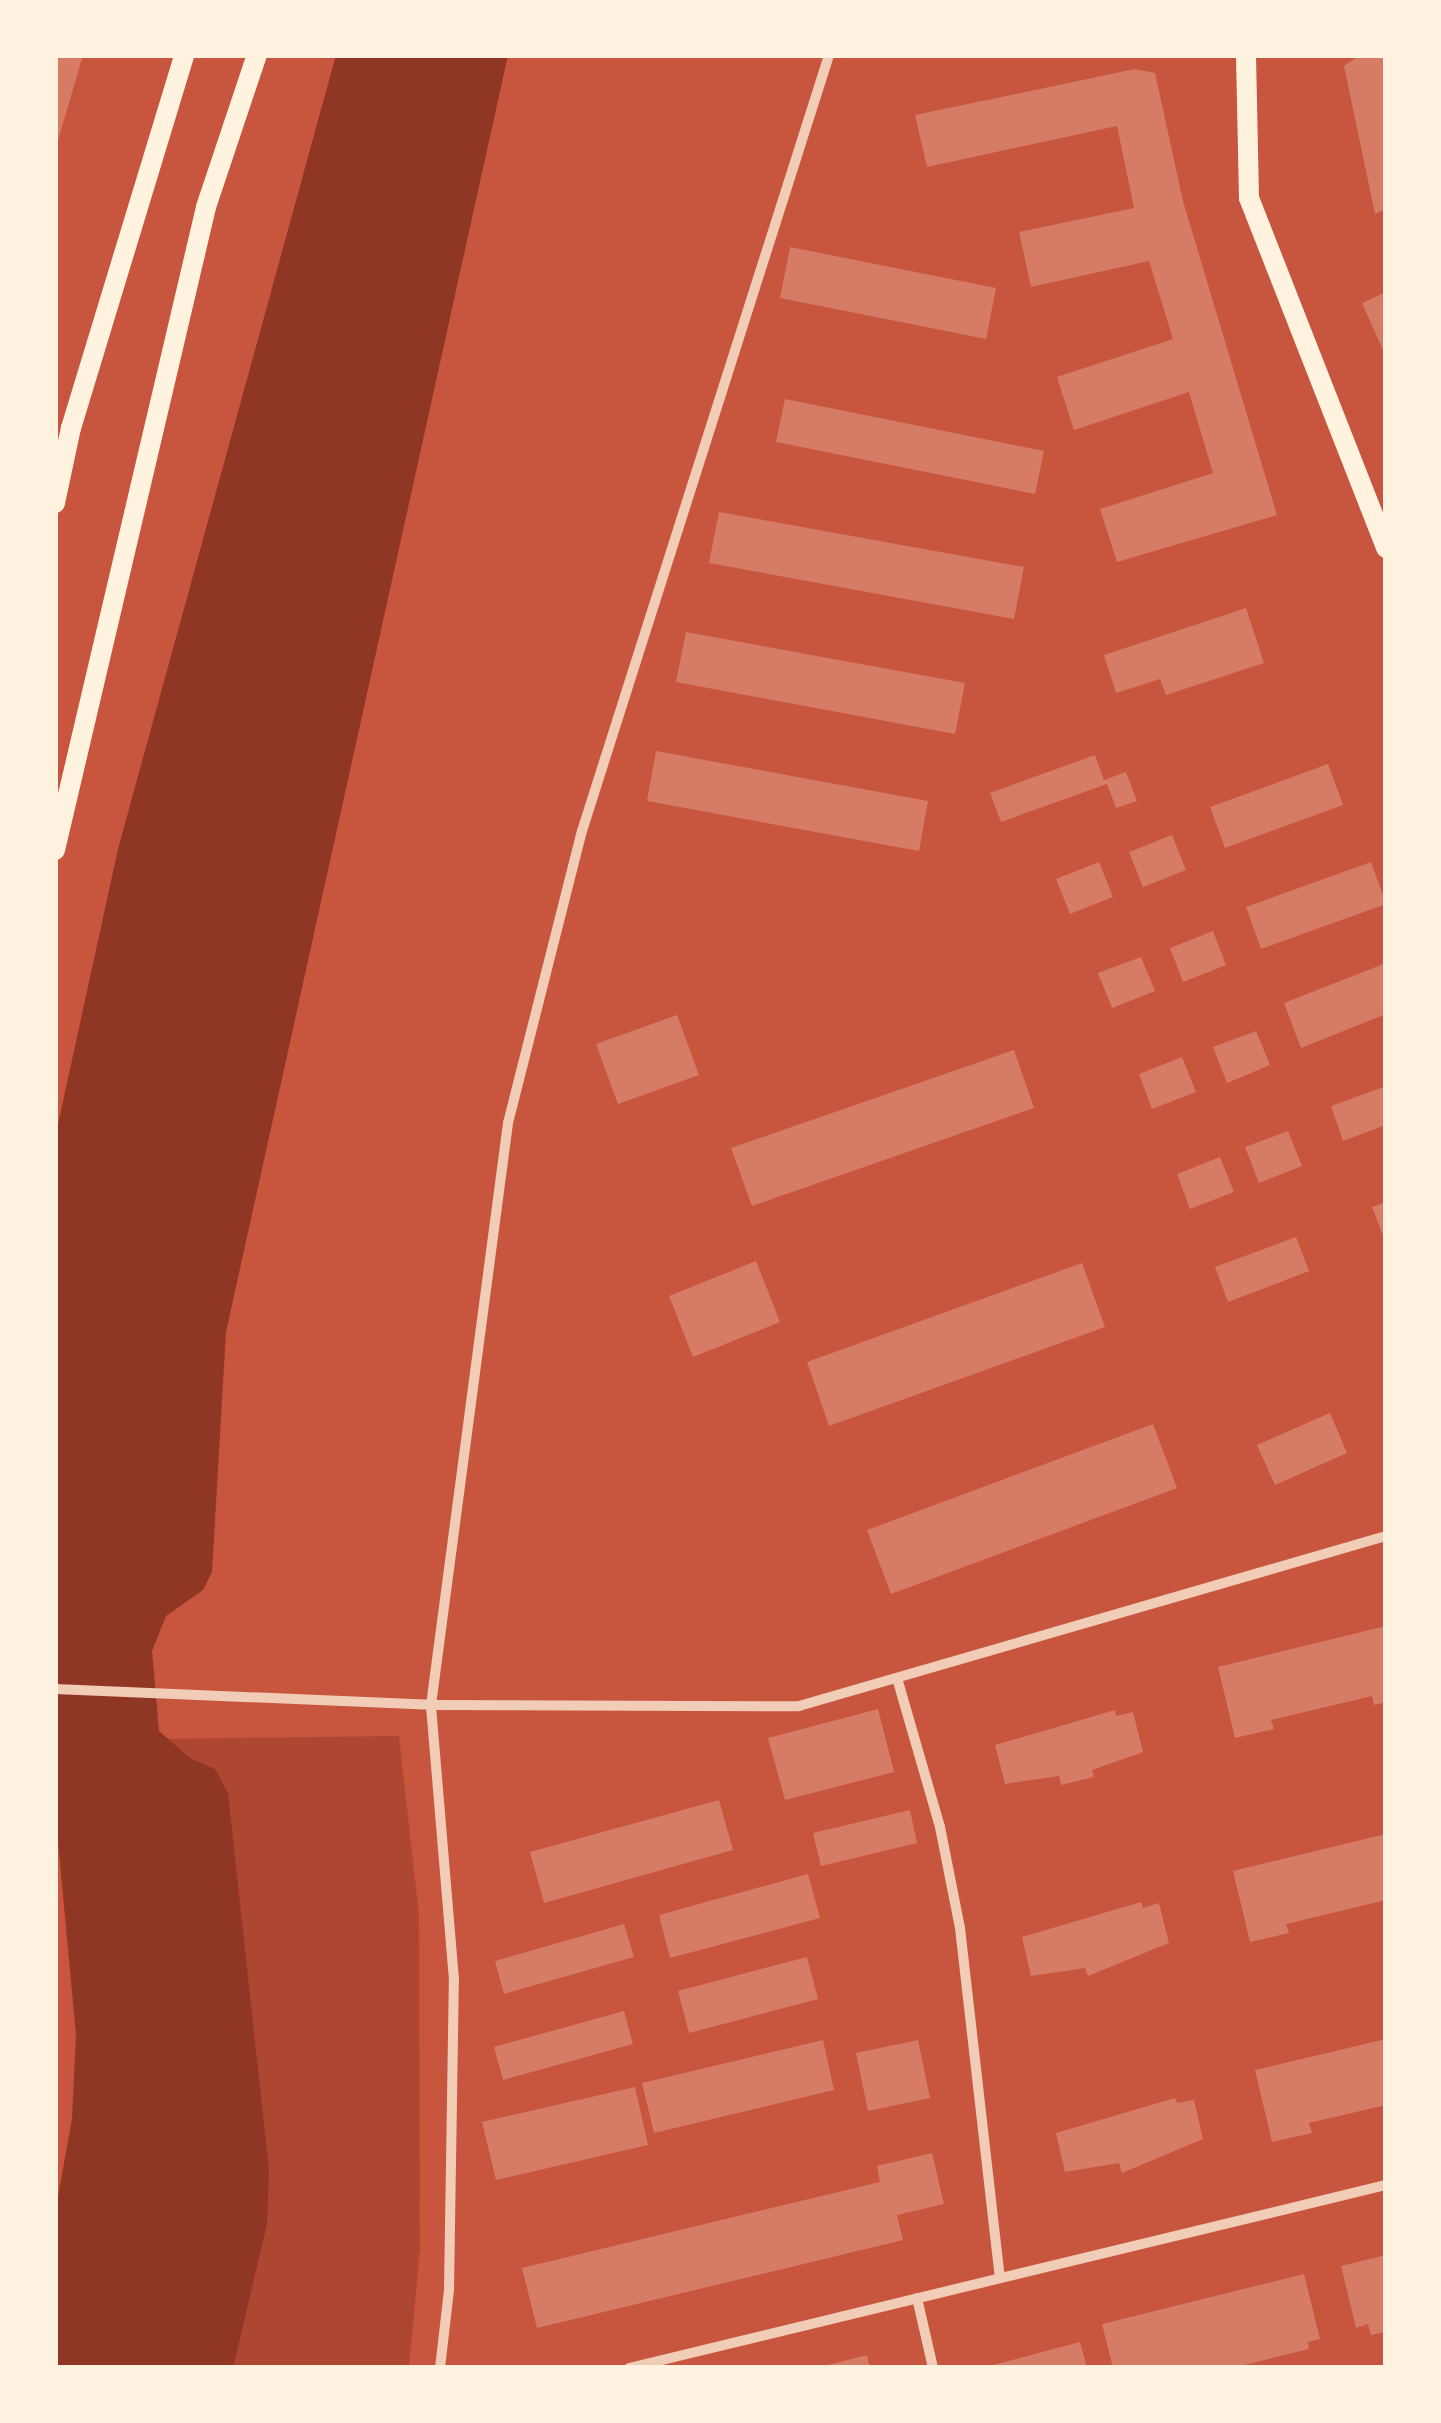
<!DOCTYPE html>
<style>
body{margin:0}
#map{position:relative;width:1441px;height:2423px;overflow:hidden;background:#c8553d;font-family:"Work Sans",sans-serif}
div>[style]{position:absolute}
.green>*{inset:0;background:#ae4732}
.water>*{inset:0;background:#8f3625}
.building>*{inset:0;background:#d67c66}
.minor>*{height:10px;margin:-5px;padding:0 5px;transform-origin:5px;border-radius:5px;background:#f1ccb7}
.secondary>*{height:20px;margin:-10px;padding:0 10px;transform-origin:10px;border-radius:10px;background:#fff3e0}
span{translate:-50% -50%;white-space:nowrap;text-align:center;line-height:1.15;-webkit-text-stroke:8px #fff3e0;paint-order:stroke}
.frame{position:absolute;inset:0;border:58px solid #fff3e0;pointer-events:none}
</style>
<div id="map">
<div class="green">
<i style="clip-path:polygon(399px 1736px,419px 1915px,420px 2249px,409px 2368px,211px 2368px,146px 1739px)"></i>
</div>
<div class="water">
<i style="clip-path:polygon(336px 55px,508px 55px,226px 1332px,212px 1572px,203px 1590px,166px 1616px,152px 1651px,159px 1731px,190px 1758px,215px 1769px,228px 1793px,269px 2170px,267px 2224px,233px 2368px,55px 2368px,55px 2213px,72px 2119px,76px 2035px,55px 1809px,55px 1138px,118px 849px)"></i>
</div>
<div class="building">
<i style="clip-path:polygon(55px 55px,83px 55px,56px 147px,55px 146px)"></i>
<i style="clip-path:polygon(1360px 55px,1386px 55px,1386px 209px,1375px 214px,1344px 66px)"></i>
<i style="clip-path:polygon(1135px 69px,1155px 73px,1183px 201px,1277px 515px,1117px 562px,1100px 509px,1213px 473px,1189px 392px,1074px 430px,1057px 377px,1173px 339px,1149px 261px,1031px 287px,1019px 232px,1134px 208px,1117px 126px,927px 167px,915px 115px)"></i>
<i style="clip-path:polygon(790px 247px,996px 288px,986px 339px,780px 298px)"></i>
<i style="clip-path:polygon(1386px 292px,1386px 357px,1362px 303px)"></i>
<i style="clip-path:polygon(785px 399px,1044px 451px,1035px 494px,776px 442px)"></i>
<i style="clip-path:polygon(719px 512px,1024px 567px,1014px 619px,709px 563px)"></i>
<i style="clip-path:polygon(1246px 608px,1264px 663px,1166px 695px,1160px 679px,1116px 693px,1104px 655px)"></i>
<i style="clip-path:polygon(686px 632px,965px 683px,955px 734px,676px 682px)"></i>
<i style="clip-path:polygon(656px 751px,928px 801px,919px 851px,647px 801px)"></i>
<i style="clip-path:polygon(1095px 755px,1104px 780px,1126px 772px,1137px 801px,1116px 808px,1107px 784px,1001px 822px,990px 793px)"></i>
<i style="clip-path:polygon(1328px 764px,1343px 805px,1225px 848px,1210px 807px)"></i>
<i style="clip-path:polygon(1172px 835px,1186px 870px,1143px 887px,1129px 852px)"></i>
<i style="clip-path:polygon(1099px 862px,1113px 897px,1070px 914px,1056px 879px)"></i>
<i style="clip-path:polygon(1371px 862px,1386px 904px,1261px 949px,1246px 907px)"></i>
<i style="clip-path:polygon(1213px 931px,1226px 965px,1183px 982px,1170px 948px)"></i>
<i style="clip-path:polygon(1141px 957px,1155px 991px,1112px 1008px,1098px 973px)"></i>
<i style="clip-path:polygon(1386px 963px,1386px 1014px,1301px 1048px,1284px 1003px)"></i>
<i style="clip-path:polygon(677px 1015px,699px 1075px,618px 1104px,596px 1044px)"></i>
<i style="clip-path:polygon(1256px 1031px,1270px 1065px,1227px 1083px,1213px 1047px)"></i>
<i style="clip-path:polygon(1014px 1050px,1034px 1108px,752px 1206px,731px 1148px)"></i>
<i style="clip-path:polygon(1182px 1057px,1196px 1092px,1152px 1109px,1139px 1074px)"></i>
<i style="clip-path:polygon(1386px 1086px,1386px 1125px,1343px 1141px,1331px 1106px)"></i>
<i style="clip-path:polygon(1288px 1131px,1302px 1166px,1259px 1183px,1245px 1147px)"></i>
<i style="clip-path:polygon(1220px 1157px,1234px 1192px,1190px 1209px,1177px 1174px)"></i>
<i style="clip-path:polygon(1386px 1202px,1386px 1243px,1372px 1207px)"></i>
<i style="clip-path:polygon(1296px 1237px,1309px 1271px,1228px 1302px,1215px 1267px)"></i>
<i style="clip-path:polygon(756px 1261px,780px 1322px,693px 1357px,669px 1296px)"></i>
<i style="clip-path:polygon(1082px 1263px,1105px 1327px,829px 1426px,807px 1362px)"></i>
<i style="clip-path:polygon(1330px 1413px,1347px 1453px,1275px 1485px,1257px 1445px)"></i>
<i style="clip-path:polygon(1153px 1424px,1177px 1488px,891px 1594px,867px 1530px)"></i>
<i style="clip-path:polygon(1386px 1626px,1386px 1702px,1374px 1705px,1372px 1696px,1271px 1720px,1274px 1729px,1235px 1738px,1218px 1667px)"></i>
<i style="clip-path:polygon(878px 1709px,894px 1772px,785px 1800px,768px 1738px)"></i>
<i style="clip-path:polygon(1115px 1710px,1116px 1716px,1133px 1712px,1143px 1752px,1092px 1770px,1094px 1777px,1061px 1785px,1059px 1776px,1005px 1784px,995px 1745px)"></i>
<i style="clip-path:polygon(719px 1800px,733px 1850px,544px 1903px,530px 1852px)"></i>
<i style="clip-path:polygon(910px 1810px,917px 1843px,821px 1866px,813px 1833px)"></i>
<i style="clip-path:polygon(1386px 1834px,1386px 1900px,1286px 1924px,1289px 1933px,1250px 1942px,1233px 1871px)"></i>
<i style="clip-path:polygon(808px 1874px,820px 1918px,670px 1958px,659px 1915px)"></i>
<i style="clip-path:polygon(1141px 1902px,1143px 1908px,1159px 1903px,1169px 1943px,1088px 1976px,1085px 1968px,1031px 1976px,1022px 1937px)"></i>
<i style="clip-path:polygon(624px 1924px,634px 1957px,504px 1994px,495px 1961px)"></i>
<i style="clip-path:polygon(807px 1957px,818px 1999px,689px 2033px,678px 1991px)"></i>
<i style="clip-path:polygon(624px 2011px,633px 2044px,503px 2080px,494px 2047px)"></i>
<i style="clip-path:polygon(1386px 2039px,1386px 2105px,1309px 2123px,1312px 2133px,1272px 2142px,1255px 2070px)"></i>
<i style="clip-path:polygon(823px 2040px,834px 2090px,654px 2133px,642px 2083px)"></i>
<i style="clip-path:polygon(918px 2040px,930px 2098px,868px 2111px,856px 2053px)"></i>
<i style="clip-path:polygon(635px 2087px,648px 2145px,496px 2180px,482px 2122px)"></i>
<i style="clip-path:polygon(1175px 2098px,1177px 2103px,1194px 2100px,1203px 2139px,1122px 2173px,1119px 2163px,1065px 2172px,1056px 2133px)"></i>
<i style="clip-path:polygon(932px 2153px,944px 2204px,897px 2215px,903px 2240px,537px 2328px,522px 2268px,880px 2182px,877px 2166px)"></i>
<i style="clip-path:polygon(1386px 2255px,1386px 2332px,1371px 2335px,1368px 2324px,1356px 2328px,1341px 2266px)"></i>
<i style="clip-path:polygon(1304px 2274px,1320px 2339px,1308px 2342px,1309px 2349px,1232px 2368px,1113px 2368px,1102px 2324px)"></i>
<i style="clip-path:polygon(1080px 2342px,1087px 2368px,986px 2368px,986px 2367px)"></i>
<i style="clip-path:polygon(867px 2355px,870px 2368px,820px 2368px,820px 2367px)"></i>
</div>
<div class="minor">
<i style="left:897px;top:1678px;width:155px;rotate:73.9deg"></i>
<i style="left:940px;top:1827px;width:103px;rotate:78.8deg"></i>
<i style="left:960px;top:1928px;width:352px;rotate:83.5deg"></i>
<i style="left:55px;top:1689px;width:376px;rotate:2.4deg"></i>
<i style="left:431px;top:1705px;width:368px;rotate:0.2deg"></i>
<i style="left:799px;top:1706px;width:611px;rotate:-16.15deg"></i>
<i style="left:917px;top:2298px;width:72px;rotate:77.1deg"></i>
<i style="left:440px;top:2368px;width:79px;rotate:-83.4deg"></i>
<i style="left:449px;top:2290px;width:310px;rotate:-89.1deg"></i>
<i style="left:454px;top:1980px;width:276px;rotate:-94.8deg"></i>
<i style="left:431px;top:1705px;width:587px;rotate:-82.46deg"></i>
<i style="left:508px;top:1123px;width:301px;rotate:-75.8deg"></i>
<i style="left:582px;top:831px;width:814px;rotate:-72.34deg"></i>
<i style="left:629px;top:2368px;width:779px;rotate:-13.59deg"></i>
</div>
<div class="secondary">
<i style="left:1246px;top:55px;width:143px;rotate:88.8deg"></i>
<i style="left:1249px;top:198px;width:376px;rotate:68.6deg"></i>
<i style="left:55px;top:503px;width:77px;rotate:-78deg"></i>
<i style="left:71px;top:428px;width:390px;rotate:-73.1deg"></i>
<i style="left:55px;top:850px;width:660px;rotate:-76.78deg"></i>
<i style="left:206px;top:207px;width:160px;rotate:-71.5deg"></i>
</div>
<div class="frame"></div>
</div>
